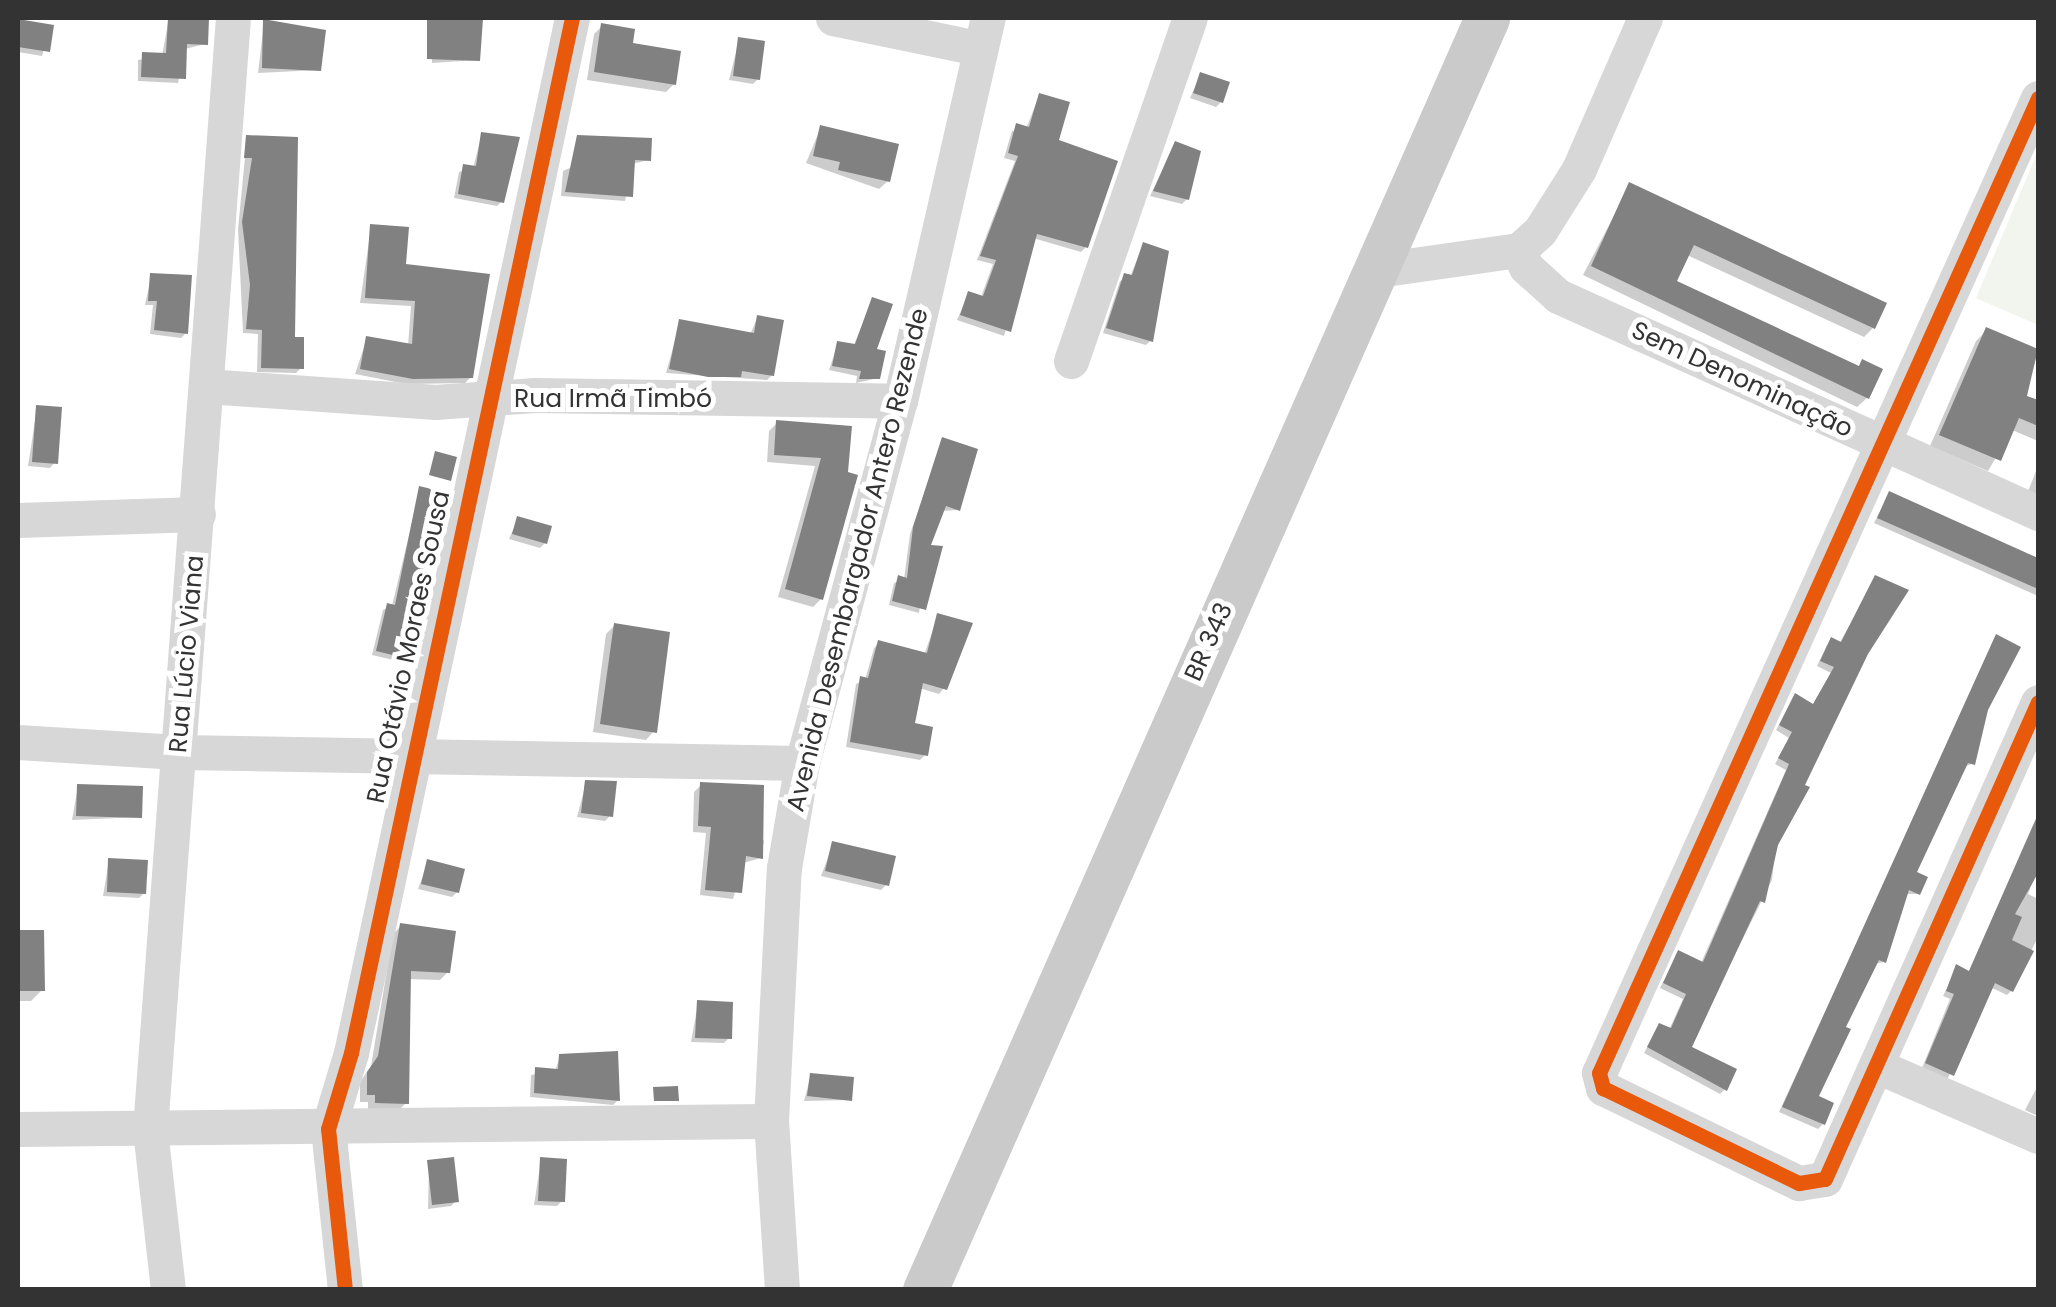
<!DOCTYPE html>
<meta charset="utf-8">
<style>
body{margin:0}
#map{position:relative;width:2056px;height:1307px;overflow:hidden;background:#fff;font-family:Poppins,sans-serif}
div>[style]{position:absolute}
.green>*{inset:0;background:#f1f5ed}
.shadow>*{inset:0;background:#0003}
.building>*{inset:0;background:#818181}
.minor>*{height:35px;margin:-17.5px;padding:0 17.5px;transform-origin:17.5px;border-radius:17.5px;background:#d7d7d7}
.major>*{height:45px;margin:-22.5px;padding:0 22.5px;transform-origin:22.5px;border-radius:22.5px;background:#cacaca}
.cycleway>*{height:15px;margin:-7.5px;padding:0 7.5px;transform-origin:7.5px;border-radius:7.5px;background:#e8590c}
span{translate:-50% -50%;white-space:nowrap;text-align:center;line-height:1.15;-webkit-text-stroke:10px #fff;paint-order:stroke}
.street-label{font-size:25px;color:#333}
.frame{position:absolute;inset:0;border:20px solid #333;pointer-events:none}
</style>
<div id="map">
<div class="green">
<i style="clip-path:polygon(2038px 151px,2038px 325px,1976px 298px)"></i>
</div>
<div class="shadow">
<i style="clip-path:polygon(169px 18px,205px 44px,185px 49px,178px 83px,138px 81px,138px 60px,162px 56px)"></i>
<i style="clip-path:polygon(18px 21px,51px 27px,42px 56px,18px 52px)"></i>
<i style="clip-path:polygon(264px 22px,319px 70px,258px 73px)"></i>
<i style="clip-path:polygon(432px 23px,477px 60px,432px 63px)"></i>
<i style="clip-path:polygon(602px 26px,630px 46px,674px 84px,666px 92px,587px 80px,594px 34px)"></i>
<i style="clip-path:polygon(739px 40px,758px 79px,753px 84px,729px 80px)"></i>
<i style="clip-path:polygon(1201px 74px,1221px 102px,1216px 107px,1190px 98px)"></i>
<i style="clip-path:polygon(1039px 96px,1086px 247px,1081px 252px,1033px 238px,1004px 336px,957px 320px,969px 293px,981px 297px,993px 264px,977px 260px,1015px 161px,1004px 158px,1012px 131px,1026px 129px)"></i>
<i style="clip-path:polygon(821px 127px,888px 181px,879px 189px,806px 163px)"></i>
<i style="clip-path:polygon(482px 134px,502px 201px,497px 206px,454px 198px,459px 172px,473px 168px)"></i>
<i style="clip-path:polygon(247px 137px,295px 139px,293px 339px,301px 368px,296px 373px,257px 372px,258px 334px,243px 333px,238px 229px)"></i>
<i style="clip-path:polygon(578px 137px,649px 160px,632px 164px,625px 201px,561px 196px,563px 171px,572px 167px)"></i>
<i style="clip-path:polygon(1175px 144px,1187px 199px,1182px 204px,1150px 196px)"></i>
<i style="clip-path:polygon(1630px 185px,1873px 328px,1864px 337px,1687px 255px,1674px 282px,1857px 368px,1863px 362px,1867px 398px,1857px 407px,1583px 275px)"></i>
<i style="clip-path:polygon(371px 227px,404px 266px,471px 377px,465px 383px,406px 384px,355px 374px,367px 338px,408px 346px,411px 306px,360px 303px)"></i>
<i style="clip-path:polygon(1143px 245px,1151px 340px,1146px 345px,1103px 333px,1120px 281px,1130px 277px)"></i>
<i style="clip-path:polygon(151px 276px,186px 333px,181px 338px,150px 334px,153px 305px,145px 305px)"></i>
<i style="clip-path:polygon(873px 299px,878px 378px,856px 383px,857px 376px,829px 370px,838px 343px,853px 347px)"></i>
<i style="clip-path:polygon(757px 318px,772px 375px,767px 380px,666px 373px,680px 322px,750px 335px)"></i>
<i style="clip-path:polygon(1987px 330px,2038px 352px,2024px 397px,2038px 403px,2038px 441px,2012px 430px,1988px 471px,1930px 446px,1976px 341px)"></i>
<i style="clip-path:polygon(37px 408px,55px 462px,50px 468px,28px 466px)"></i>
<i style="clip-path:polygon(777px 423px,846px 474px,821px 599px,813px 607px,778px 597px,815px 466px,767px 462px,769px 431px)"></i>
<i style="clip-path:polygon(943px 440px,957px 510px,941px 511px,928px 547px,919px 613px,889px 605px,894px 583px,904px 579px,910px 534px)"></i>
<i style="clip-path:polygon(2038px 466px,2038px 498px,2027px 494px)"></i>
<i style="clip-path:polygon(420px 489px,407px 657px,402px 662px,372px 655px,383px 610px,392px 606px)"></i>
<i style="clip-path:polygon(1889px 494px,2038px 561px,2038px 596px,1874px 523px)"></i>
<i style="clip-path:polygon(518px 519px,545px 543px,540px 548px,509px 539px)"></i>
<i style="clip-path:polygon(1876px 578px,1866px 653px,1776px 845px,1772px 880px,1688px 1049px,1725px 1089px,1720px 1094px,1644px 1053px,1659px 1026px,1669px 1030px,1683px 999px,1660px 988px,1678px 953px,1701px 963px,1786px 770px,1775px 764px,1789px 738px,1776px 730px,1795px 696px,1812px 706px,1831px 673px,1817px 666px,1827px 645px,1839px 644px)"></i>
<i style="clip-path:polygon(938px 616px,944px 688px,939px 694px,919px 688px,912px 725px,925px 755px,920px 760px,846px 747px,856px 684px,865px 680px,874px 648px,879px 643px,924px 655px)"></i>
<i style="clip-path:polygon(614px 626px,654px 731px,646px 740px,593px 732px,606px 634px)"></i>
<i style="clip-path:polygon(1997px 637px,1972px 764px,1963px 767px,1914px 874px,1918px 894px,1904px 894px,1884px 962px,1874px 964px,1860px 987px,1815px 1098px,1823px 1124px,1818px 1129px,1779px 1112px)"></i>
<i style="clip-path:polygon(586px 783px,610px 816px,605px 821px,577px 817px)"></i>
<i style="clip-path:polygon(701px 785px,764px 841px,761px 858px,743px 863px,733px 899px,700px 895px,706px 833px,693px 832px,694px 792px)"></i>
<i style="clip-path:polygon(78px 786px,140px 817px,72px 820px)"></i>
<i style="clip-path:polygon(2038px 816px,2038px 869px,2028px 894px,2038px 899px,2038px 937px,2011px 991px,2007px 995px,1990px 987px,1947px 1080px,1922px 1068px,1950px 999px,1943px 996px,1957px 967px,1968px 973px)"></i>
<i style="clip-path:polygon(833px 844px,886px 885px,881px 890px,821px 876px)"></i>
<i style="clip-path:polygon(109px 860px,144px 893px,139px 898px,103px 896px)"></i>
<i style="clip-path:polygon(428px 862px,457px 892px,452px 897px,418px 889px)"></i>
<i style="clip-path:polygon(401px 926px,448px 972px,440px 980px,408px 979px,406px 1103px,398px 1111px,368px 1111px,368px 1102px,360px 1102px,360px 1082px,371px 1066px,393px 934px)"></i>
<i style="clip-path:polygon(18px 933px,42px 933px,42px 990px,31px 1001px,18px 1001px)"></i>
<i style="clip-path:polygon(698px 1003px,729px 1038px,724px 1043px,691px 1042px)"></i>
<i style="clip-path:polygon(560px 1056px,618px 1100px,613px 1105px,530px 1097px,531px 1075px,555px 1071px)"></i>
<i style="clip-path:polygon(811px 1075px,849px 1100px,804px 1101px)"></i>
<i style="clip-path:polygon(2036px 1089px,2038px 1090px,2038px 1116px,2025px 1110px)"></i>
<i style="clip-path:polygon(541px 1160px,562px 1201px,557px 1206px,534px 1205px)"></i>
<i style="clip-path:polygon(429px 1162px,456px 1201px,451px 1206px,428px 1209px)"></i>
</div>
<div class="building">
<i style="clip-path:polygon(168px 18px,209px 18px,208px 45px,187px 44px,186px 79px,141px 77px,142px 52px,166px 53px)"></i>
<i style="clip-path:polygon(427px 18px,483px 19px,480px 61px,427px 59px)"></i>
<i style="clip-path:polygon(18px 19px,54px 25px,50px 52px,18px 47px)"></i>
<i style="clip-path:polygon(263px 19px,326px 30px,321px 71px,262px 68px)"></i>
<i style="clip-path:polygon(601px 23px,635px 29px,633px 43px,681px 51px,676px 85px,594px 72px)"></i>
<i style="clip-path:polygon(738px 37px,765px 41px,760px 80px,733px 76px)"></i>
<i style="clip-path:polygon(1200px 72px,1230px 82px,1223px 103px,1193px 93px)"></i>
<i style="clip-path:polygon(1039px 93px,1070px 102px,1059px 140px,1118px 161px,1088px 248px,1037px 234px,1011px 332px,960px 315px,968px 291px,983px 296px,996px 260px,980px 256px,1018px 156px,1008px 153px,1016px 123px,1029px 127px)"></i>
<i style="clip-path:polygon(820px 125px,899px 144px,890px 182px,838px 170px,840px 162px,813px 156px)"></i>
<i style="clip-path:polygon(481px 132px,520px 137px,504px 203px,458px 194px,463px 164px,476px 166px)"></i>
<i style="clip-path:polygon(246px 135px,298px 137px,295px 337px,304px 337px,304px 369px,261px 368px,262px 330px,246px 329px,250px 285px,242px 222px,252px 158px,244px 158px)"></i>
<i style="clip-path:polygon(577px 135px,652px 138px,651px 161px,635px 160px,633px 197px,565px 192px)"></i>
<i style="clip-path:polygon(1175px 141px,1201px 151px,1189px 200px,1153px 191px)"></i>
<i style="clip-path:polygon(1629px 182px,1887px 303px,1875px 329px,1694px 245px,1677px 281px,1859px 366px,1862px 359px,1883px 369px,1869px 399px,1591px 266px)"></i>
<i style="clip-path:polygon(370px 224px,409px 227px,406px 264px,490px 274px,473px 378px,413px 379px,360px 369px,366px 336px,412px 344px,415px 301px,365px 298px)"></i>
<i style="clip-path:polygon(1143px 242px,1169px 251px,1153px 342px,1106px 328px,1124px 273px,1132px 275px)"></i>
<i style="clip-path:polygon(150px 273px,192px 275px,188px 334px,154px 330px,157px 301px,148px 301px)"></i>
<i style="clip-path:polygon(872px 297px,893px 304px,877px 349px,886px 351px,880px 379px,859px 379px,861px 371px,832px 366px,837px 341px,855px 344px)"></i>
<i style="clip-path:polygon(757px 315px,784px 320px,774px 376px,742px 371px,741px 377px,708px 377px,669px 369px,679px 319px,754px 333px)"></i>
<i style="clip-path:polygon(1986px 327px,2038px 349px,2027px 396px,2038px 400px,2038px 426px,2019px 418px,2001px 461px,1939px 435px)"></i>
<i style="clip-path:polygon(36px 405px,62px 407px,58px 464px,32px 462px)"></i>
<i style="clip-path:polygon(776px 420px,852px 426px,848px 472px,858px 475px,823px 600px,785px 589px,821px 458px,774px 455px)"></i>
<i style="clip-path:polygon(942px 437px,978px 449px,960px 511px,946px 506px,931px 545px,943px 546px,926px 610px,892px 601px,898px 575px,907px 578px,913px 527px)"></i>
<i style="clip-path:polygon(435px 451px,457px 457px,451px 481px,429px 475px)"></i>
<i style="clip-path:polygon(419px 486px,440px 491px,409px 659px,376px 651px,387px 603px,395px 605px)"></i>
<i style="clip-path:polygon(1889px 491px,2038px 558px,2038px 589px,1877px 518px)"></i>
<i style="clip-path:polygon(517px 516px,552px 526px,547px 544px,512px 534px)"></i>
<i style="clip-path:polygon(1875px 575px,1909px 590px,1868px 654px,1805px 785px,1810px 787px,1778px 845px,1765px 903px,1760px 901px,1692px 1047px,1737px 1069px,1727px 1091px,1647px 1047px,1659px 1023px,1671px 1028px,1686px 994px,1663px 983px,1678px 950px,1703px 962px,1789px 764px,1778px 758px,1792px 732px,1779px 725px,1795px 693px,1813px 704px,1834px 667px,1820px 661px,1831px 637px,1841px 642px)"></i>
<i style="clip-path:polygon(937px 613px,973px 623px,947px 690px,923px 683px,915px 723px,933px 727px,928px 756px,850px 742px,860px 676px,868px 678px,878px 640px,927px 653px)"></i>
<i style="clip-path:polygon(614px 623px,670px 632px,657px 733px,600px 724px)"></i>
<i style="clip-path:polygon(1996px 634px,2021px 647px,1988px 710px,1975px 765px,1968px 763px,1917px 872px,1928px 877px,1920px 895px,1909px 890px,1886px 963px,1879px 960px,1846px 1027px,1851px 1029px,1819px 1096px,1834px 1103px,1825px 1125px,1782px 1107px)"></i>
<i style="clip-path:polygon(585px 780px,617px 781px,613px 817px,581px 813px)"></i>
<i style="clip-path:polygon(700px 782px,764px 785px,763px 859px,746px 856px,742px 893px,705px 890px,711px 827px,698px 826px)"></i>
<i style="clip-path:polygon(77px 784px,143px 786px,142px 818px,76px 816px)"></i>
<i style="clip-path:polygon(2038px 814px,2038px 873px,2015px 914px,2022px 917px,2012px 940px,2034px 951px,2013px 992px,1995px 983px,1954px 1076px,1925px 1063px,1954px 994px,1946px 991px,1956px 964px,1969px 971px)"></i>
<i style="clip-path:polygon(832px 841px,896px 856px,889px 886px,825px 871px)"></i>
<i style="clip-path:polygon(108px 858px,148px 860px,146px 894px,107px 892px)"></i>
<i style="clip-path:polygon(427px 859px,465px 869px,459px 893px,421px 884px)"></i>
<i style="clip-path:polygon(400px 923px,456px 931px,450px 973px,411px 971px,409px 1104px,375px 1103px,375px 1095px,367px 1095px,367px 1072px,378px 1056px)"></i>
<i style="clip-path:polygon(18px 930px,44px 930px,45px 991px,18px 991px)"></i>
<i style="clip-path:polygon(697px 1000px,733px 1002px,732px 1039px,695px 1038px)"></i>
<i style="clip-path:polygon(618px 1051px,620px 1101px,534px 1093px,535px 1067px,558px 1069px,559px 1054px)"></i>
<i style="clip-path:polygon(810px 1073px,854px 1077px,852px 1101px,807px 1096px)"></i>
<i style="clip-path:polygon(678px 1086px,679px 1101px,654px 1101px,653px 1087px)"></i>
<i style="clip-path:polygon(454px 1157px,459px 1202px,432px 1205px,427px 1160px)"></i>
<i style="clip-path:polygon(540px 1157px,567px 1159px,565px 1202px,538px 1201px)"></i>
</div>
<div class="minor">
<i style="left:833px;top:18px;width:148px;rotate:11.7deg"></i>
<i style="left:2038px;top:98px;width:1069px;rotate:114.24deg"></i>
<i style="left:1599px;top:1073px;width:16px;rotate:75deg"></i>
<i style="left:1603px;top:1088px;width:218px;rotate:25.9deg"></i>
<i style="left:1799px;top:1183px;width:26px;rotate:-9deg"></i>
<i style="left:1825px;top:1179px;width:522px;rotate:-65.94deg"></i>
<i style="left:1519px;top:250px;width:18px;rotate:68deg"></i>
<i style="left:1526px;top:267px;width:43px;rotate:42.2deg"></i>
<i style="left:1558px;top:296px;width:527px;rotate:24.33deg"></i>
<i style="left:1371px;top:271px;width:149px;rotate:-8.1deg"></i>
<i style="left:1519px;top:250px;width:28px;rotate:-42deg"></i>
<i style="left:1540px;top:231px;width:73px;rotate:-57.8deg"></i>
<i style="left:1579px;top:169px;width:165px;rotate:-66.4deg"></i>
<i style="left:1071px;top:361px;width:363px;rotate:-70.9deg"></i>
<i style="left:206px;top:386px;width:230px;rotate:4deg"></i>
<i style="left:435px;top:402px;width:100px;rotate:-4deg"></i>
<i style="left:535px;top:395px;width:365px;rotate:0.9deg"></i>
<i style="left:18px;top:520px;width:180px;rotate:-1.9deg"></i>
<i style="left:18px;top:742px;width:160px;rotate:3.6deg"></i>
<i style="left:178px;top:752px;width:624px;rotate:1.01deg"></i>
<i style="left:1877px;top:1066px;width:176px;rotate:23.5deg"></i>
<i style="left:18px;top:1129px;width:753px;rotate:-0.61deg"></i>
<i style="left:168px;top:1290px;width:162px;rotate:-96.4deg"></i>
<i style="left:150px;top:1129px;width:1114px;rotate:-85.73deg"></i>
<i style="left:345px;top:1290px;width:162px;rotate:-96deg"></i>
<i style="left:328px;top:1129px;width:79px;rotate:-73.2deg"></i>
<i style="left:351px;top:1053px;width:1058px;rotate:-77.95deg"></i>
<i style="left:782px;top:1290px;width:169px;rotate:-93.7deg"></i>
<i style="left:771px;top:1121px;width:253px;rotate:-87.1deg"></i>
<i style="left:784px;top:868px;width:107px;rotate:-80.3deg"></i>
<i style="left:802px;top:763px;width:375px;rotate:-74.9deg"></i>
<i style="left:900px;top:401px;width:393px;rotate:-77.1deg"></i>
</div>
<div class="major">
<i style="left:925px;top:1290px;width:1391px;rotate:-66.16deg"></i>
</div>
<div class="cycleway">
<i style="left:2038px;top:98px;width:1069px;rotate:114.24deg"></i>
<i style="left:1599px;top:1073px;width:16px;rotate:75deg"></i>
<i style="left:1603px;top:1088px;width:218px;rotate:25.9deg"></i>
<i style="left:1799px;top:1183px;width:26px;rotate:-9deg"></i>
<i style="left:1825px;top:1179px;width:522px;rotate:-65.94deg"></i>
<i style="left:345px;top:1290px;width:162px;rotate:-96deg"></i>
<i style="left:328px;top:1129px;width:79px;rotate:-73.2deg"></i>
<i style="left:351px;top:1053px;width:1058px;rotate:-77.95deg"></i>
</div>
<div class="street-label">
<span style="left:1742px;top:380px;rotate:25deg">Sem Denominação</span>
<span style="left:613px;top:399px">Rua Irmã Timbó</span>
<span style="left:858px;top:560px;rotate:-76deg">Avenida Desembargador Antero Rezende</span>
<span style="left:1209px;top:642px;rotate:-66deg">BR 343</span>
<span style="left:409px;top:647px;rotate:-78deg">Rua Otávio Moraes Sousa</span>
<span style="left:187px;top:654px;rotate:-85deg">Rua Lúcio Viana</span>
</div>
<div class="frame"></div>
</div>
